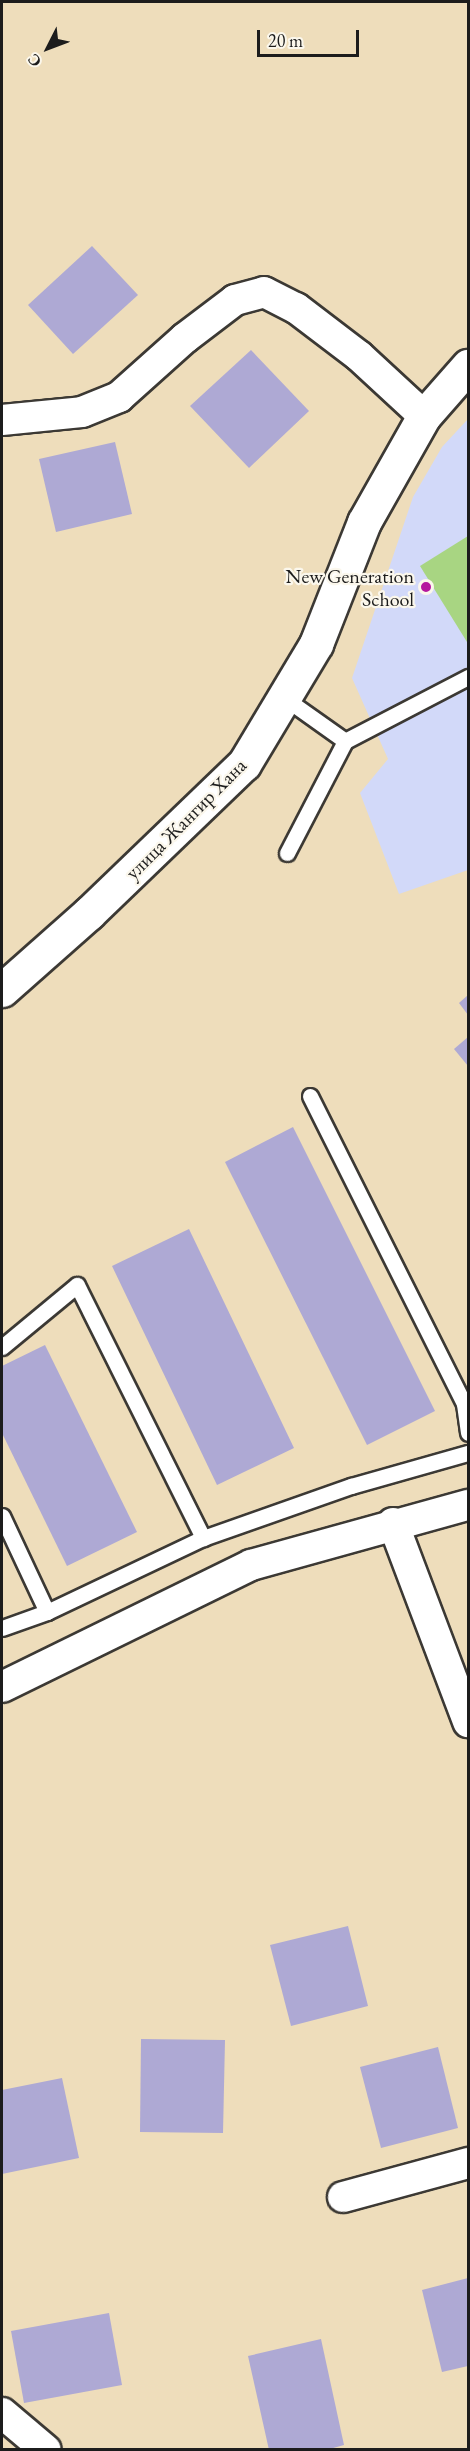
<!DOCTYPE html>
<meta charset="utf-8">
<style>
body{margin:0}
#map{position:relative;width:470px;height:2451px;overflow:hidden;background:#edb;font-family:"EB Garamond",serif}
div>[style]{position:absolute}
.built>*{inset:0;background:#d2d9f9}
.green>*{inset:0;background:#a8d582}
.building>*{inset:0;background:#aea9d4}
.roads{filter:drop-shadow(2px 0 #3c3934) drop-shadow(-2px 0 #3c3934) drop-shadow(0 2px #3c3934) drop-shadow(0 -2px #3c3934)}
.service>*{height:15px;margin:-7.5px;padding:0 7.5px;transform-origin:7.5px;border-radius:7.5px;background:#fff}
.minor>*{height:30px;margin:-15px;padding:0 15px;transform-origin:15px;border-radius:15px;background:#fff}
.tertiary>*{height:33px;margin:-16.5px;padding:0 16.5px;transform-origin:16.5px;border-radius:16.5px;background:#fff}
.dots>*{width:16px;height:16px;translate:-50% -50%;box-sizing:border-box;border:3px solid #fbf7ec;border-radius:50%}
span{translate:-50% -50%;white-space:nowrap;text-align:center;line-height:1.15;-webkit-text-stroke:4.5px #fbf7ec;paint-order:stroke}
.poi-label{font-size:20px;color:#1c1c1c}
.right{translate:-100% -50%;text-align:right}
.street-label{font-size:20px;color:#1c1c1c}
.frame{position:absolute;inset:0;border:3px solid #1c1c1c;pointer-events:none}
.north{position:absolute;left:18px;top:18px;width:60px;height:60px;-webkit-text-stroke:4px #fbf7ec;paint-order:stroke;rotate:228deg;font-size:16px;font-weight:700;line-height:24px;text-align:center;color:#1c1c1c}
.north::after{content:'';display:block;margin:auto;width:21px;height:27px;background:#1c1c1c;clip-path:polygon(50% 0,100% 100%,50% 72%,0 100%)}
.scale{position:absolute;left:257px;top:30px;width:102px;height:27px;box-sizing:border-box;border:3px solid #1c1c1c;border-top:0;padding-left:8px;font-size:18px;line-height:21px;white-space:nowrap;color:#1c1c1c;-webkit-text-stroke:4px #fbf7ec;paint-order:stroke}
</style>
<div id="map">
<div class="built">
<i style="clip-path:polygon(468px 419px,468px 870px,399px 894px,360px 793px,388px 759px,352px 678px,413px 497px,442px 447px)"></i>
</div>
<div class="green">
<i style="clip-path:polygon(468px 536px,468px 642px,467px 642px,420px 566px)"></i>
</div>
<div class="building">
<i style="clip-path:polygon(92px 246px,138px 295px,73px 354px,28px 305px)"></i>
<i style="clip-path:polygon(251px 350px,309px 411px,249px 468px,190px 406px)"></i>
<i style="clip-path:polygon(115px 442px,132px 514px,56px 532px,39px 459px)"></i>
<i style="clip-path:polygon(468px 995px,468px 1015px,459px 1003px)"></i>
<i style="clip-path:polygon(468px 1037px,468px 1066px,454px 1049px)"></i>
<i style="clip-path:polygon(293px 1127px,435px 1411px,367px 1445px,225px 1162px)"></i>
<i style="clip-path:polygon(189px 1229px,294px 1448px,217px 1485px,112px 1266px)"></i>
<i style="clip-path:polygon(45px 1345px,137px 1532px,67px 1566px,2px 1433px,2px 1366px)"></i>
<i style="clip-path:polygon(348px 1926px,368px 2006px,291px 2026px,270px 1945px)"></i>
<i style="clip-path:polygon(141px 2039px,225px 2040px,223px 2133px,140px 2132px)"></i>
<i style="clip-path:polygon(438px 2047px,458px 2128px,381px 2148px,360px 2067px)"></i>
<i style="clip-path:polygon(62px 2078px,79px 2158px,2px 2174px,2px 2090px)"></i>
<i style="clip-path:polygon(468px 2278px,468px 2366px,442px 2372px,422px 2290px)"></i>
<i style="clip-path:polygon(109px 2313px,122px 2385px,24px 2403px,11px 2331px)"></i>
<i style="clip-path:polygon(321px 2339px,344px 2445px,326px 2450px,269px 2450px,248px 2356px)"></i>
</div>
<div class="roads">
<div class="service">
<i style="left:286px;top:699px;width:72px;rotate:35.4deg"></i>
<i style="left:345px;top:741px;width:139px;rotate:-27.5deg"></i>
<i style="left:287px;top:853px;width:126px;rotate:-62.6deg"></i>
<i style="left:310px;top:1096px;width:344px;rotate:63.4deg"></i>
<i style="left:464px;top:1404px;width:29px;rotate:82deg"></i>
<i style="left:2px;top:1347px;width:97px;rotate:-39.6deg"></i>
<i style="left:77px;top:1285px;width:283px;rotate:63.5deg"></i>
<i style="left:2px;top:1516px;width:106px;rotate:64.9deg"></i>
<i style="left:2px;top:1628px;width:48px;rotate:-19.6deg"></i>
<i style="left:47px;top:1612px;width:173px;rotate:-25.4deg"></i>
<i style="left:203px;top:1538px;width:157px;rotate:-19.4deg"></i>
<i style="left:351px;top:1486px;width:122px;rotate:-15.8deg"></i>
</div>
<div class="minor">
<i style="left:2px;top:420px;width:80px;rotate:-5.7deg"></i>
<i style="left:82px;top:412px;width:40px;rotate:-22deg"></i>
<i style="left:119px;top:397px;width:89px;rotate:-41.8deg"></i>
<i style="left:185px;top:338px;width:63px;rotate:-37.2deg"></i>
<i style="left:235px;top:300px;width:30px;rotate:-15deg"></i>
<i style="left:264px;top:292px;width:36px;rotate:27deg"></i>
<i style="left:296px;top:308px;width:79px;rotate:37.3deg"></i>
<i style="left:359px;top:356px;width:88px;rotate:42.7deg"></i>
<i style="left:393px;top:1523px;width:213px;rotate:69.3deg"></i>
<i style="left:2px;top:1687px;width:277px;rotate:-26.1deg"></i>
<i style="left:251px;top:1565px;width:225px;rotate:-15.5deg"></i>
<i style="left:343px;top:2197px;width:130px;rotate:-15.2deg"></i>
<i style="left:2px;top:2413px;width:57px;rotate:40.1deg"></i>
</div>
<div class="tertiary">
<i style="left:2px;top:990px;width:116px;rotate:-41.5deg"></i>
<i style="left:89px;top:913px;width:215px;rotate:-43.9deg"></i>
<i style="left:244px;top:764px;width:140px;rotate:-59deg"></i>
<i style="left:316px;top:644px;width:131px;rotate:-68.5deg"></i>
<i style="left:364px;top:522px;width:122px;rotate:-60.5deg"></i>
<i style="left:424px;top:416px;width:67px;rotate:-48.7deg"></i>
</div>
</div>
<div class="dots">
<i style="left:426px;top:587px;background:#b5179e"></i>
</div>
<div class="poi-label">
<span class="right" style="left:414px;top:588px">New Generation<br>School</span>
</div>
<div class="street-label">
<span style="left:186px;top:819px;rotate:-45deg">улица Жангир Хана</span>
</div>
<div class="frame"></div>
<div class="north">С</div>
<div class="scale">20 m</div>
</div>
